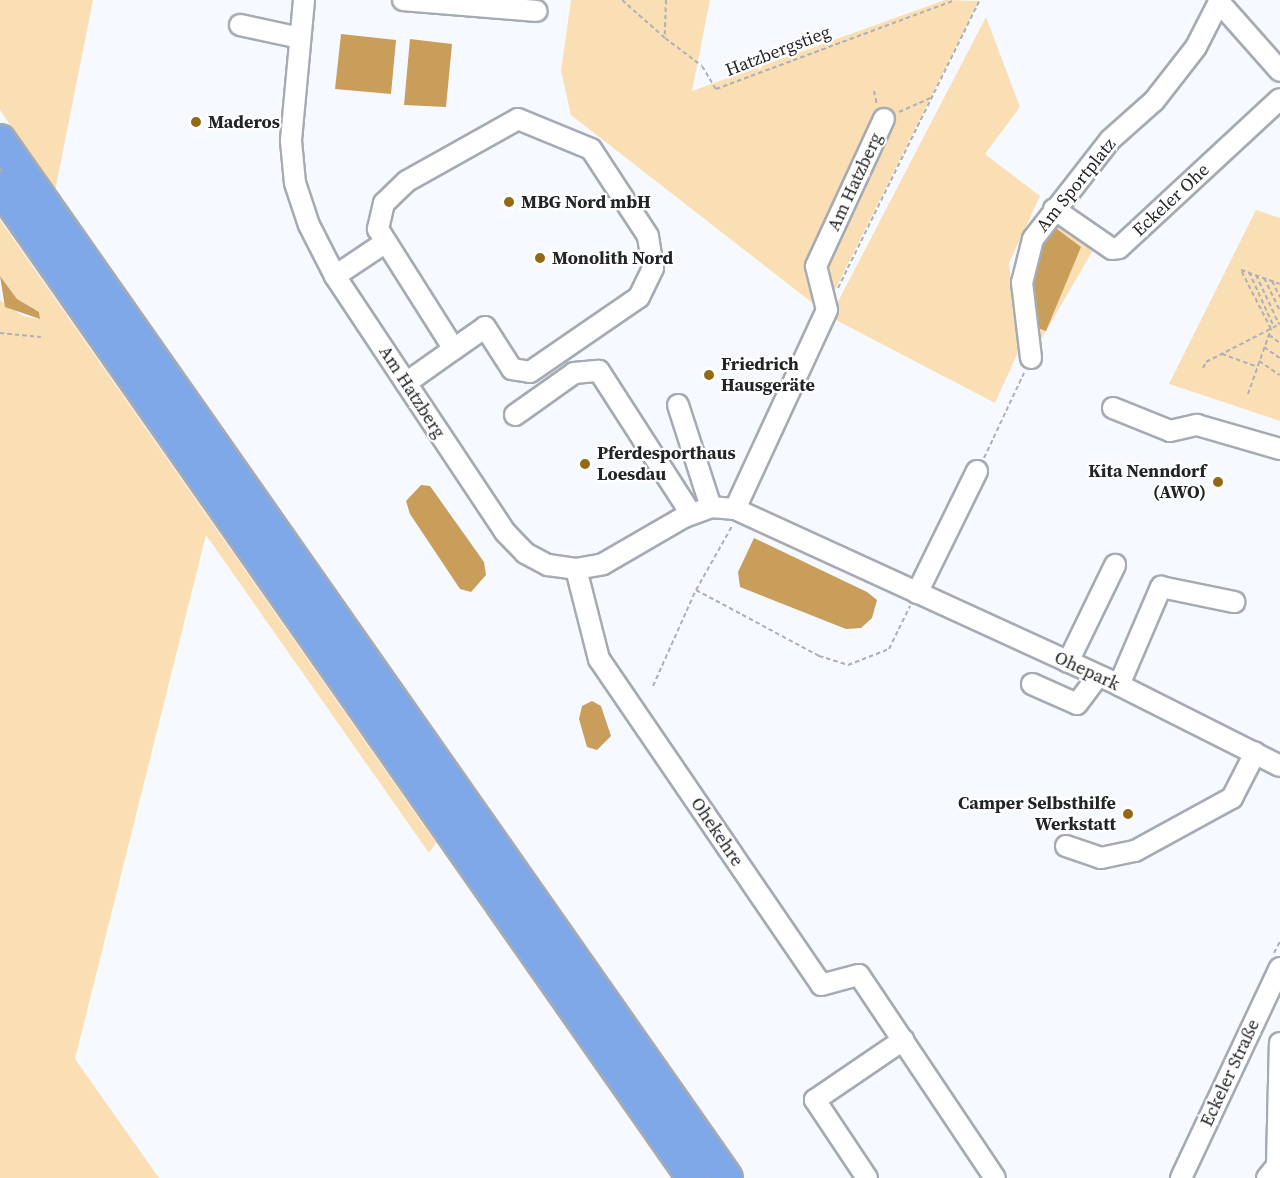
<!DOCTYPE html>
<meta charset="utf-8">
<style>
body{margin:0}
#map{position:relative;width:1280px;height:1178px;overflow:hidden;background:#f6f9ff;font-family:"Source Serif 4",serif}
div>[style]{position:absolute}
.green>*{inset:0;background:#fbdfb4}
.water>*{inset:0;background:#c89e5a}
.path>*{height:2px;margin-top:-1px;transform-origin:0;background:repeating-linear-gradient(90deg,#aeb0b5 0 4.5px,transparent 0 7.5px)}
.roads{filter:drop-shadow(2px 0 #a6abb3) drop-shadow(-2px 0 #a6abb3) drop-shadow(0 2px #a6abb3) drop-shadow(0 -2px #a6abb3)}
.minor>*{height:20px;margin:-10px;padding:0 10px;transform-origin:10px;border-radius:10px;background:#fff}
.highway>*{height:30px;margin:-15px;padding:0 15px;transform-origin:15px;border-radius:15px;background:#7fa8e8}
.dots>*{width:16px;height:16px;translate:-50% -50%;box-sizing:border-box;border:3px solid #fff;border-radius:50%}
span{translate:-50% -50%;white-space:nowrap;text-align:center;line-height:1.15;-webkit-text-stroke:4.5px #fff;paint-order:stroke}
.street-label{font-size:18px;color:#222427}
.poi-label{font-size:18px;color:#222427;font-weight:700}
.left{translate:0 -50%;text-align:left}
.right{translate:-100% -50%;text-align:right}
</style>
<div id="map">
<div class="green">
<i style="clip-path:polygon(0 0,93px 0,55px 191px,0 110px)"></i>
<i style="clip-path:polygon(571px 0,710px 0,692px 91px,945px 0,979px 1px,824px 312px,571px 115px,561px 71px)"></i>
<i style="clip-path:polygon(986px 17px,1020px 107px,985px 154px,1040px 196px,1009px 263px,1019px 350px,995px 403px,830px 317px)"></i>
<i style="clip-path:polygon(1055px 210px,1099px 240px,1032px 355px)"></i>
<i style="clip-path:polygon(1256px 210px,1280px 218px,1280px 421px,1169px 384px)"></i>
<i style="clip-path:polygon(0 220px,436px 843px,429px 853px,206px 535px,75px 1059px,159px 1178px,0 1178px,0 300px,23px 316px,40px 319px,39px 312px,17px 299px,0 276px)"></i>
</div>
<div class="water">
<i style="clip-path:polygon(341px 34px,396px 40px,391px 94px,335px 89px)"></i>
<i style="clip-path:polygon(410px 39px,452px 44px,446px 107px,404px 105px)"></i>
<i style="clip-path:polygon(1053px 226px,1081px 247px,1046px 331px,1035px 327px,1027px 263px)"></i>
<i style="clip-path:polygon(0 276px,17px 299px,39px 312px,40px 319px,5px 307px)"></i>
<i style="clip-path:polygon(421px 485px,430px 486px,484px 562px,486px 575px,471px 592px,460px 589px,410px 514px,406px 501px)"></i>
<i style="clip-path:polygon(754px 538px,867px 592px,877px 600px,872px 618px,861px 628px,846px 629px,740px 587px,738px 572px)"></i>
<i style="clip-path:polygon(592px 701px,601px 706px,611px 736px,597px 750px,587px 747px,579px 719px,582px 706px)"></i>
</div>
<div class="path">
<i style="left:622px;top:0;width:57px;rotate:41.5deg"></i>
<i style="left:666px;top:0;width:38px;rotate:92deg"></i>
<i style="left:665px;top:38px;width:46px;rotate:37.1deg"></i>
<i style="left:702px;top:66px;width:27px;rotate:59deg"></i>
<i style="left:716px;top:89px;width:255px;rotate:-20.4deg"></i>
<i style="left:874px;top:91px;width:14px;rotate:78deg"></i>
<i style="left:899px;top:112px;width:36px;rotate:-24deg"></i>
<i style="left:1249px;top:272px;width:60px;rotate:65.6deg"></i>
<i style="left:1256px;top:275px;width:54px;rotate:64.9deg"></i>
<i style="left:1264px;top:278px;width:37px;rotate:64deg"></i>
<i style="left:1272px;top:281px;width:18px;rotate:63deg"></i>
<i style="left:838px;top:288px;width:321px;rotate:-63.8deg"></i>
<i style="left:0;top:333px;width:41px;rotate:5.6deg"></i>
<i style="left:1269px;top:335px;width:14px;rotate:36deg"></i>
<i style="left:1264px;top:347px;width:19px;rotate:35deg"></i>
<i style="left:1222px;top:354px;width:37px;rotate:20deg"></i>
<i style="left:1259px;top:361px;width:25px;rotate:34deg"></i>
<i style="left:1203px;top:368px;width:7px;rotate:-63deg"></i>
<i style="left:1206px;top:362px;width:83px;rotate:-27.2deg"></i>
<i style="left:1248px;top:394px;width:69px;rotate:-70.5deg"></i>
<i style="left:1271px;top:329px;width:66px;rotate:-117deg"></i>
<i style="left:1241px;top:270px;width:41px;rotate:19.7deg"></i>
<i style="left:984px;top:458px;width:94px;rotate:-64.8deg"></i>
<i style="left:696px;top:590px;width:140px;rotate:28.2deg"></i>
<i style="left:819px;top:656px;width:30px;rotate:17deg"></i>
<i style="left:848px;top:665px;width:44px;rotate:-21.3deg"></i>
<i style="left:889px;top:649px;width:48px;rotate:-64deg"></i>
<i style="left:653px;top:686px;width:105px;rotate:-65.9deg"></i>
<i style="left:696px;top:590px;width:73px;rotate:-60.6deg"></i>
<i style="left:1274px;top:953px;width:13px;rotate:-63deg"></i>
</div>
<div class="roads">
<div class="minor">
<i style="left:304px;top:0;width:142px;rotate:95.3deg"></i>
<i style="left:291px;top:141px;width:42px;rotate:84.6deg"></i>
<i style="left:295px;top:183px;width:44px;rotate:71.6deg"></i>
<i style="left:309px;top:225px;width:57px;rotate:63deg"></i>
<i style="left:335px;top:276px;width:307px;rotate:56.4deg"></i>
<i style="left:505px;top:532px;width:29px;rotate:46deg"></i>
<i style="left:525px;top:553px;width:26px;rotate:28deg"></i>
<i style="left:548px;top:565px;width:28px;rotate:8deg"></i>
<i style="left:576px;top:569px;width:27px;rotate:-10deg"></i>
<i style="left:603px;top:564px;width:94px;rotate:-30.1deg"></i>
<i style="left:684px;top:517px;width:29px;rotate:-20deg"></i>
<i style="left:711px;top:507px;width:24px;rotate:5deg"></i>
<i style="left:735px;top:509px;width:425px;rotate:24.6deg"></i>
<i style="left:1121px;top:686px;width:178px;rotate:26.7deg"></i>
<i style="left:403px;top:0;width:134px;rotate:4.7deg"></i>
<i style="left:1219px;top:2px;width:92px;rotate:48.5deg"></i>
<i style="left:240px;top:25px;width:61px;rotate:12.2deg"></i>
<i style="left:1054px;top:209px;width:70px;rotate:34.6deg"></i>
<i style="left:1112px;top:249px;width:7px;rotate:-8deg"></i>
<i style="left:1119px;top:248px;width:219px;rotate:-42.8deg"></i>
<i style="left:335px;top:276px;width:61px;rotate:-33.7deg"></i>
<i style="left:1031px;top:358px;width:76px;rotate:-96.8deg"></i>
<i style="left:1022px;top:283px;width:45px;rotate:-76deg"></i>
<i style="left:1033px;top:239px;width:125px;rotate:-52.1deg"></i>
<i style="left:1110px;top:140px;width:59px;rotate:-41.6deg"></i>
<i style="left:1154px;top:101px;width:68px;rotate:-52.1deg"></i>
<i style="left:1196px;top:47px;width:53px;rotate:-62.9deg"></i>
<i style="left:406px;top:383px;width:59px;rotate:-35.3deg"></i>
<i style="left:454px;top:349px;width:38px;rotate:-35deg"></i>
<i style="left:485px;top:327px;width:50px;rotate:57.3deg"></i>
<i style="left:512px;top:369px;width:18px;rotate:9deg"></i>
<i style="left:530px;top:372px;width:132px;rotate:-34.5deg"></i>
<i style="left:639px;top:297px;width:32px;rotate:-64deg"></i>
<i style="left:653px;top:268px;width:32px;rotate:-99deg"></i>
<i style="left:648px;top:236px;width:104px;rotate:-123.2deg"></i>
<i style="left:591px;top:149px;width:79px;rotate:-157.7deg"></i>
<i style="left:518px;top:119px;width:127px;rotate:150.8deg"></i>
<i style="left:407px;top:181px;width:32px;rotate:136deg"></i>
<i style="left:384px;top:203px;width:27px;rotate:103deg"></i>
<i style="left:378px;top:229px;width:142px;rotate:57.7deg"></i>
<i style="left:678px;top:405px;width:107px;rotate:72.1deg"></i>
<i style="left:1113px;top:408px;width:61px;rotate:22deg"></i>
<i style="left:1170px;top:431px;width:28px;rotate:-13deg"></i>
<i style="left:1197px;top:425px;width:86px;rotate:16.1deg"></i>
<i style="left:515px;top:415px;width:72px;rotate:-35.4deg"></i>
<i style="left:574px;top:373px;width:25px;rotate:-5deg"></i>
<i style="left:599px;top:371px;width:170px;rotate:57.2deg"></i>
<i style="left:735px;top:509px;width:219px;rotate:-65.2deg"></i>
<i style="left:827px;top:310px;width:45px;rotate:-104deg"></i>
<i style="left:816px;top:266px;width:162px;rotate:-65.2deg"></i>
<i style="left:576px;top:569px;width:93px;rotate:75.7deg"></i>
<i style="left:599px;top:659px;width:394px;rotate:55.7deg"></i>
<i style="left:821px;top:985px;width:39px;rotate:-15deg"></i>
<i style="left:859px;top:975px;width:244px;rotate:56.2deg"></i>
<i style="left:917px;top:593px;width:136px;rotate:-63.8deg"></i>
<i style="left:1068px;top:662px;width:108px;rotate:-64.1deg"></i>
<i style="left:1032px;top:684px;width:49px;rotate:24deg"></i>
<i style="left:1077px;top:704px;width:35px;rotate:-53deg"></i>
<i style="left:1119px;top:685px;width:107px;rotate:-66.8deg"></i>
<i style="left:1161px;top:587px;width:75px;rotate:11.6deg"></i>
<i style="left:1066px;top:846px;width:37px;rotate:19deg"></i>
<i style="left:1101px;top:858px;width:35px;rotate:-12deg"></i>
<i style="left:1135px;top:851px;width:111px;rotate:-28.7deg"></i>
<i style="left:1232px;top:798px;width:51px;rotate:-62.9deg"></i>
<i style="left:1277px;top:1163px;width:120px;rotate:-88.6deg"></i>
<i style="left:867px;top:1178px;width:94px;rotate:-123.7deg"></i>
<i style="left:815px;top:1100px;width:107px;rotate:-34.3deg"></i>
<i style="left:1181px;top:1178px;width:232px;rotate:-64.8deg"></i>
<i style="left:1267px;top:1178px;width:21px;rotate:-51deg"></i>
</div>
<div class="highway">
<i style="left:0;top:140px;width:1267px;rotate:54.99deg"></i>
<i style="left:0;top:187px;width:1209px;rotate:55.04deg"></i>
</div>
</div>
<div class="dots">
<i style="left:196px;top:122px;background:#946914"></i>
<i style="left:509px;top:202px;background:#946914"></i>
<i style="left:540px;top:258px;background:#946914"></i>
<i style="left:709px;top:375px;background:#946914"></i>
<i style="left:585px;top:464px;background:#946914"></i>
<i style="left:1218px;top:482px;background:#946914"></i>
<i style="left:1128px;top:814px;background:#946914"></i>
</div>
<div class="street-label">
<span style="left:778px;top:51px;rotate:-21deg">Hatzbergstieg</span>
<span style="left:855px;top:182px;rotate:-65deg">Am Hatzberg</span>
<span style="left:1076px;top:185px;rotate:-51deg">Am Sportplatz</span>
<span style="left:1171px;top:200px;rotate:-43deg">Eckeler Ohe</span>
<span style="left:412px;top:392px;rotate:57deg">Am Hatzberg</span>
<span style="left:1087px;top:671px;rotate:25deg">Ohepark</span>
<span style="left:717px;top:832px;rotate:56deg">Ohekehre</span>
<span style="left:1230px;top:1073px;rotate:-65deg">Eckeler Straße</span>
</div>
<div class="poi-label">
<span class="left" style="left:208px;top:122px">Maderos</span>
<span class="left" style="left:521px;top:202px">MBG Nord mbH</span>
<span class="left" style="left:552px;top:258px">Monolith Nord</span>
<span class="left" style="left:721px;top:375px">Friedrich<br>Hausgeräte</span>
<span class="left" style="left:597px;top:464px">Pferdesporthaus<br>Loesdau</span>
<span class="right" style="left:1206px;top:482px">Kita Nenndorf<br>(AWO)</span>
<span class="right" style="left:1116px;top:814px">Camper Selbsthilfe<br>Werkstatt</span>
</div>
</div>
